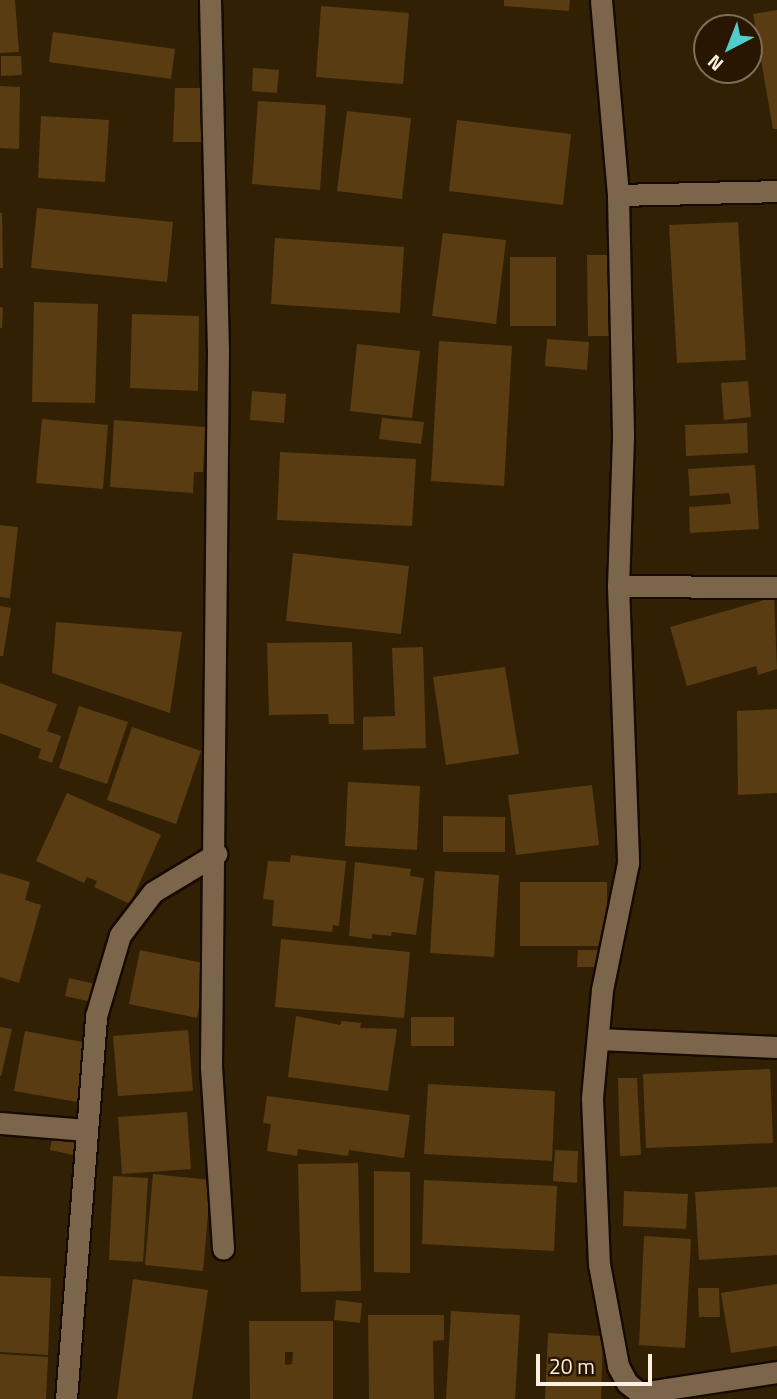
<!DOCTYPE html>
<style>
body{margin:0}
#map{position:relative;width:777px;height:1399px;overflow:hidden;background:#322005;font-family:"Titillium Web",sans-serif}
div>[style]{position:absolute}
.building>*{inset:0;background:#593c11}
.roads{filter:drop-shadow(2px 0 #170a00) drop-shadow(-2px 0 #170a00) drop-shadow(0 2px #170a00) drop-shadow(0 -2px #170a00)}
.street>*{height:21px;margin:-10.5px;padding:0 10.5px;transform-origin:10.5px;border-radius:10.5px;background:#7c664b}
span{translate:-50% -50%;white-space:nowrap;text-align:center;line-height:1.15;-webkit-text-stroke:5px #281600;paint-order:stroke}
.north{position:absolute;left:693px;top:14px;width:70px;height:70px;box-sizing:border-box;background:#281600;border:2px solid #7d6d5a;border-radius:50%;rotate:222deg;font-size:19px;font-weight:700;line-height:28px;text-align:center;color:#fcf0e0}
.north::after{content:'';display:block;margin:auto;width:24px;height:32px;background:#52cdce;clip-path:polygon(50% 0,100% 100%,50% 72%,0 100%)}
.scale{position:absolute;left:536px;top:1354px;width:116px;height:32px;box-sizing:border-box;border:4px solid #fcf0e0;border-top:0;padding-left:9px;font-size:21px;line-height:24px;white-space:nowrap;color:#fcf0e0;-webkit-text-stroke:5px #281600;paint-order:stroke}
</style>
<div id="map">
<div class="building">
<i style="clip-path:polygon(0 0,15px 0,19px 52px,0 53px)"></i>
<i style="clip-path:polygon(504px 0,570px 0,569px 11px,504px 6px)"></i>
<i style="clip-path:polygon(321px 6px,409px 13px,403px 84px,316px 77px)"></i>
<i style="clip-path:polygon(777px 10px,777px 129px,773px 129px,753px 14px)"></i>
<i style="clip-path:polygon(53px 32px,175px 49px,171px 79px,49px 62px)"></i>
<i style="clip-path:polygon(1px 56px,21px 56px,22px 75px,1px 76px)"></i>
<i style="clip-path:polygon(253px 68px,279px 70px,277px 93px,252px 91px)"></i>
<i style="clip-path:polygon(0 86px,20px 87px,19px 149px,0 148px)"></i>
<i style="clip-path:polygon(175px 88px,206px 88px,205px 142px,173px 142px)"></i>
<i style="clip-path:polygon(258px 101px,326px 105px,320px 190px,252px 184px)"></i>
<i style="clip-path:polygon(347px 111px,411px 118px,402px 199px,337px 191px)"></i>
<i style="clip-path:polygon(41px 116px,109px 120px,105px 182px,38px 178px)"></i>
<i style="clip-path:polygon(457px 120px,571px 134px,563px 205px,449px 191px)"></i>
<i style="clip-path:polygon(37px 208px,173px 222px,167px 282px,31px 268px)"></i>
<i style="clip-path:polygon(0 213px,2px 213px,3px 268px,0 268px)"></i>
<i style="clip-path:polygon(738px 222px,746px 360px,677px 363px,669px 225px)"></i>
<i style="clip-path:polygon(443px 233px,506px 240px,496px 324px,432px 316px)"></i>
<i style="clip-path:polygon(275px 238px,404px 247px,400px 313px,271px 304px)"></i>
<i style="clip-path:polygon(587px 255px,613px 255px,615px 336px,588px 336px)"></i>
<i style="clip-path:polygon(510px 257px,556px 257px,556px 326px,510px 326px)"></i>
<i style="clip-path:polygon(34px 302px,98px 304px,95px 403px,32px 402px)"></i>
<i style="clip-path:polygon(0 307px,3px 308px,2px 328px,0 328px)"></i>
<i style="clip-path:polygon(132px 314px,199px 316px,198px 391px,130px 388px)"></i>
<i style="clip-path:polygon(547px 339px,589px 342px,587px 370px,545px 366px)"></i>
<i style="clip-path:polygon(439px 341px,512px 346px,504px 486px,431px 481px)"></i>
<i style="clip-path:polygon(357px 344px,420px 351px,412px 418px,350px 411px)"></i>
<i style="clip-path:polygon(748px 381px,751px 417px,724px 420px,721px 383px)"></i>
<i style="clip-path:polygon(252px 391px,286px 394px,284px 423px,250px 420px)"></i>
<i style="clip-path:polygon(382px 418px,424px 422px,421px 444px,379px 439px)"></i>
<i style="clip-path:polygon(42px 419px,108px 425px,103px 489px,36px 483px)"></i>
<i style="clip-path:polygon(114px 420px,205px 427px,203px 472px,194px 472px,193px 493px,110px 487px)"></i>
<i style="clip-path:polygon(747px 423px,748px 453px,686px 456px,685px 425px)"></i>
<i style="clip-path:polygon(280px 452px,416px 459px,412px 526px,277px 520px)"></i>
<i style="clip-path:polygon(755px 465px,759px 529px,690px 533px,689px 507px,731px 504px,729px 493px,690px 496px,688px 469px)"></i>
<i style="clip-path:polygon(0 525px,18px 527px,10px 598px,0 597px)"></i>
<i style="clip-path:polygon(293px 553px,409px 566px,401px 634px,286px 621px)"></i>
<i style="clip-path:polygon(774px 597px,777px 669px,758px 675px,756px 666px,687px 686px,670px 627px)"></i>
<i style="clip-path:polygon(0 606px,11px 608px,3px 656px,0 656px)"></i>
<i style="clip-path:polygon(56px 622px,182px 632px,170px 713px,52px 673px)"></i>
<i style="clip-path:polygon(352px 642px,354px 724px,329px 724px,328px 714px,269px 715px,267px 643px)"></i>
<i style="clip-path:polygon(423px 647px,426px 748px,363px 750px,363px 717px,395px 716px,392px 648px)"></i>
<i style="clip-path:polygon(505px 667px,519px 754px,446px 765px,433px 677px)"></i>
<i style="clip-path:polygon(0 683px,57px 704px,47px 731px,61px 736px,52px 763px,38px 758px,41px 749px,0 733px)"></i>
<i style="clip-path:polygon(79px 706px,128px 722px,107px 784px,59px 768px)"></i>
<i style="clip-path:polygon(777px 709px,777px 793px,738px 795px,737px 711px)"></i>
<i style="clip-path:polygon(132px 727px,201px 751px,176px 824px,107px 800px)"></i>
<i style="clip-path:polygon(348px 782px,420px 786px,417px 850px,345px 846px)"></i>
<i style="clip-path:polygon(592px 785px,599px 845px,516px 855px,508px 795px)"></i>
<i style="clip-path:polygon(67px 793px,161px 835px,130px 904px,94px 887px,97px 881px,87px 877px,84px 883px,36px 861px)"></i>
<i style="clip-path:polygon(443px 816px,505px 817px,505px 852px,443px 852px)"></i>
<i style="clip-path:polygon(291px 855px,346px 861px,339px 926px,333px 925px,332px 932px,272px 926px,274px 900px,263px 899px,268px 861px,290px 862px)"></i>
<i style="clip-path:polygon(355px 862px,411px 869px,410px 876px,424px 878px,416px 935px,392px 932px,391px 936px,372px 934px,372px 939px,349px 936px)"></i>
<i style="clip-path:polygon(435px 871px,499px 875px,494px 957px,430px 953px)"></i>
<i style="clip-path:polygon(0 873px,30px 882px,25px 900px,41px 905px,19px 983px,0 977px)"></i>
<i style="clip-path:polygon(520px 882px,607px 882px,607px 946px,520px 946px)"></i>
<i style="clip-path:polygon(281px 939px,410px 952px,404px 1018px,275px 1007px)"></i>
<i style="clip-path:polygon(140px 950px,208px 964px,197px 1018px,129px 1004px)"></i>
<i style="clip-path:polygon(578px 950px,611px 950px,611px 967px,577px 967px)"></i>
<i style="clip-path:polygon(69px 978px,104px 986px,100px 1004px,65px 996px)"></i>
<i style="clip-path:polygon(296px 1016px,340px 1025px,342px 1021px,361px 1023px,360px 1028px,397px 1029px,388px 1091px,288px 1077px)"></i>
<i style="clip-path:polygon(411px 1017px,454px 1017px,454px 1046px,411px 1046px)"></i>
<i style="clip-path:polygon(0 1027px,12px 1029px,1px 1076px,0 1076px)"></i>
<i style="clip-path:polygon(188px 1030px,193px 1091px,118px 1096px,113px 1036px)"></i>
<i style="clip-path:polygon(25px 1031px,93px 1044px,83px 1103px,14px 1091px)"></i>
<i style="clip-path:polygon(770px 1069px,773px 1143px,646px 1148px,643px 1074px)"></i>
<i style="clip-path:polygon(618px 1078px,637px 1078px,641px 1155px,620px 1156px)"></i>
<i style="clip-path:polygon(428px 1084px,555px 1091px,552px 1161px,424px 1154px)"></i>
<i style="clip-path:polygon(267px 1096px,410px 1115px,404px 1158px,349px 1150px,348px 1156px,298px 1149px,297px 1156px,267px 1151px,271px 1124px,263px 1123px)"></i>
<i style="clip-path:polygon(187px 1112px,191px 1169px,122px 1174px,118px 1117px)"></i>
<i style="clip-path:polygon(54px 1126px,87px 1132px,82px 1157px,50px 1150px)"></i>
<i style="clip-path:polygon(555px 1150px,578px 1151px,577px 1183px,553px 1181px)"></i>
<i style="clip-path:polygon(358px 1163px,361px 1291px,301px 1292px,298px 1164px)"></i>
<i style="clip-path:polygon(374px 1171px,410px 1172px,410px 1273px,374px 1272px)"></i>
<i style="clip-path:polygon(153px 1174px,211px 1180px,203px 1271px,145px 1265px)"></i>
<i style="clip-path:polygon(113px 1176px,148px 1178px,143px 1262px,109px 1260px)"></i>
<i style="clip-path:polygon(424px 1180px,557px 1186px,554px 1251px,422px 1244px)"></i>
<i style="clip-path:polygon(777px 1187px,777px 1255px,699px 1260px,695px 1192px)"></i>
<i style="clip-path:polygon(624px 1191px,688px 1194px,686px 1229px,623px 1226px)"></i>
<i style="clip-path:polygon(644px 1236px,691px 1239px,685px 1348px,639px 1345px)"></i>
<i style="clip-path:polygon(0 1276px,51px 1278px,48px 1355px,0 1352px)"></i>
<i style="clip-path:polygon(133px 1279px,208px 1290px,192px 1399px,117px 1399px)"></i>
<i style="clip-path:polygon(777px 1284px,777px 1346px,731px 1353px,721px 1293px)"></i>
<i style="clip-path:polygon(698px 1288px,719px 1288px,720px 1317px,699px 1317px)"></i>
<i style="clip-path:polygon(336px 1300px,362px 1303px,360px 1323px,334px 1320px)"></i>
<i style="clip-path:polygon(451px 1311px,520px 1315px,515px 1399px,446px 1399px)"></i>
<i style="clip-path:polygon(368px 1315px,444px 1315px,444px 1340px,433px 1341px,434px 1399px,369px 1399px)"></i>
<i style="clip-path:polygon(evenodd,249px 1321px,333px 1321px,333px 1399px,250px 1399px,249px 1321px,285px 1352px,293px 1352px,292px 1364px,285px 1365px,285px 1352px)"></i>
<i style="clip-path:polygon(548px 1333px,603px 1336px,601px 1399px,545px 1399px)"></i>
<i style="clip-path:polygon(0 1354px,48px 1357px,46px 1399px,0 1399px)"></i>
</div>
<div class="roads">
<div class="street">
<i style="left:210px;top:0;width:349px;rotate:88.7deg"></i>
<i style="left:218px;top:349px;width:718px;rotate:90.56deg"></i>
<i style="left:211px;top:1067px;width:182px;rotate:86.2deg"></i>
<i style="left:601px;top:0;width:196px;rotate:85deg"></i>
<i style="left:618px;top:195px;width:242px;rotate:88.8deg"></i>
<i style="left:623px;top:437px;width:149px;rotate:91.9deg"></i>
<i style="left:618px;top:586px;width:277px;rotate:87.9deg"></i>
<i style="left:628px;top:863px;width:130px;rotate:101.6deg"></i>
<i style="left:602px;top:990px;width:108px;rotate:95.3deg"></i>
<i style="left:592px;top:1098px;width:166px;rotate:87.6deg"></i>
<i style="left:599px;top:1264px;width:104px;rotate:79.4deg"></i>
<i style="left:618px;top:1366px;width:19px;rotate:62deg"></i>
<i style="left:627px;top:1383px;width:16px;rotate:38deg"></i>
<i style="left:640px;top:1393px;width:139px;rotate:-8.7deg"></i>
<i style="left:618px;top:195px;width:159px;rotate:-1.4deg"></i>
<i style="left:618px;top:586px;width:159px;rotate:0.4deg"></i>
<i style="left:598px;top:1039px;width:179px;rotate:2.6deg"></i>
<i style="left:0;top:1123px;width:85px;rotate:4.7deg"></i>
<i style="left:66px;top:1399px;width:384px;rotate:-85.5deg"></i>
<i style="left:96px;top:1016px;width:84px;rotate:-73.5deg"></i>
<i style="left:120px;top:935px;width:54px;rotate:-52.5deg"></i>
<i style="left:153px;top:892px;width:74px;rotate:-31.1deg"></i>
</div>
</div>
<div class="north">N</div>
<div class="scale">20 m</div>
</div>
